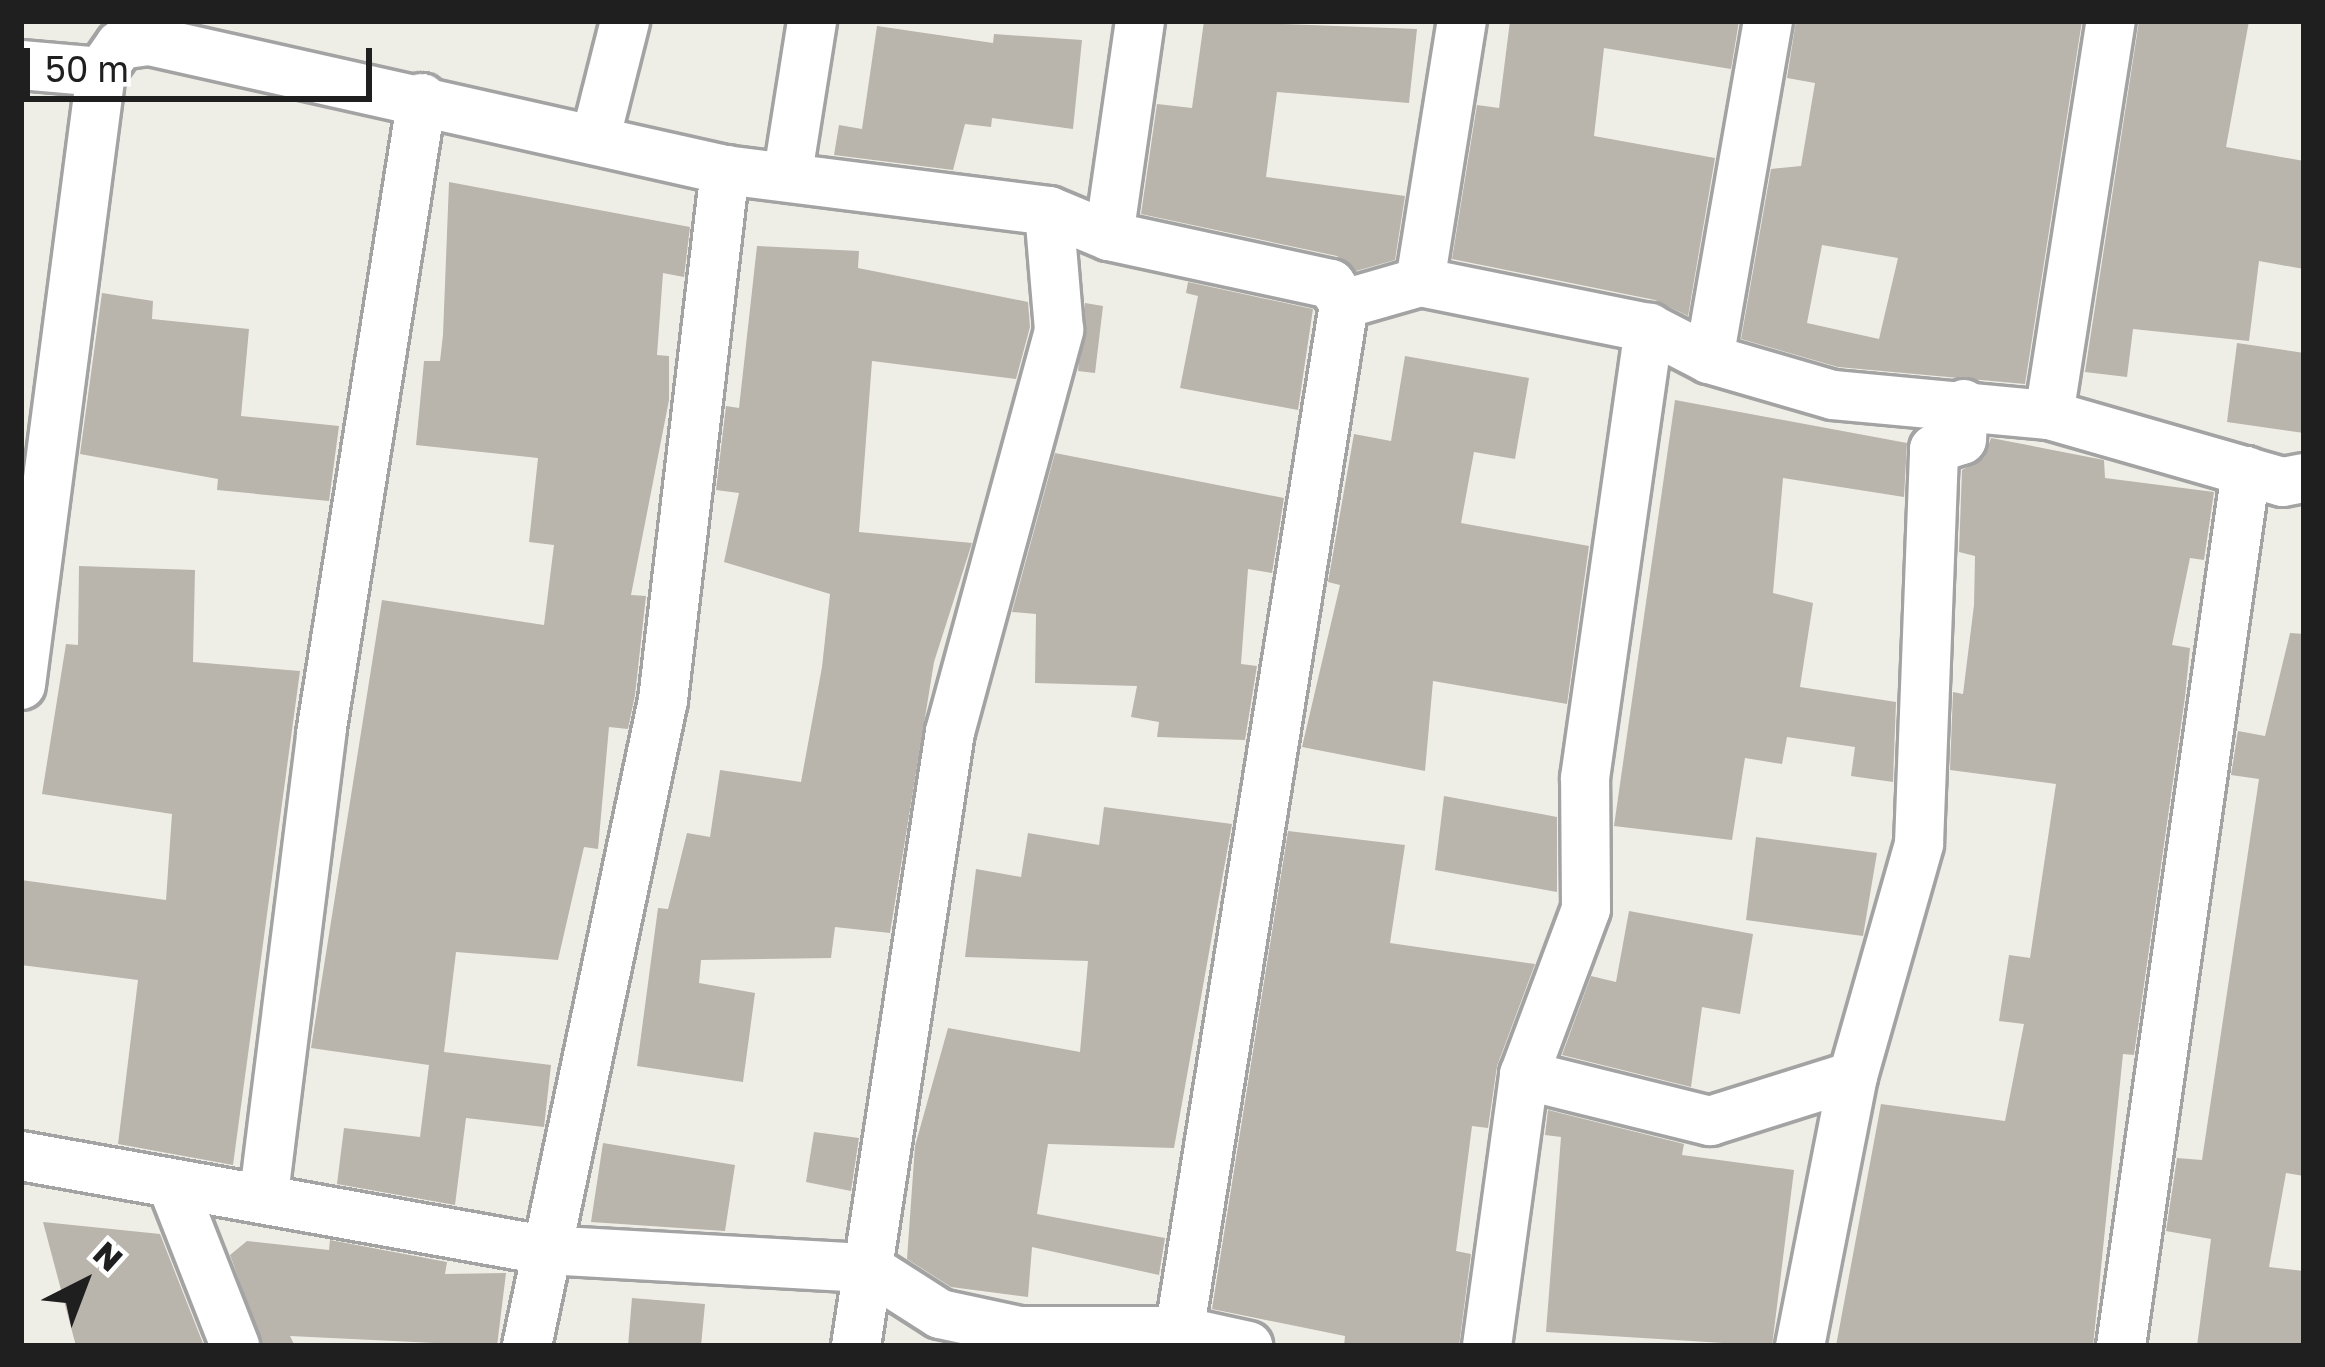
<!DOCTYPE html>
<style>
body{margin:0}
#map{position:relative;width:2325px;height:1367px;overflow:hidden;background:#efeee6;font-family:"Golos Text",sans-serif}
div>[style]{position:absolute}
.building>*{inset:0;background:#b9b4ac}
.roads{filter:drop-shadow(3px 0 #a3a3a3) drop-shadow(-3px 0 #a3a3a3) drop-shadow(0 3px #a3a3a3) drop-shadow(0 -3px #a3a3a3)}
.minor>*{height:48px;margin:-24px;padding:0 24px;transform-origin:24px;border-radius:24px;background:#fff}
span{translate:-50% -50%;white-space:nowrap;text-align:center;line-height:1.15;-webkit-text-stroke:12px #fff;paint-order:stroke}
.frame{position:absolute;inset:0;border:24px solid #1f1f1f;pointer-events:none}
.north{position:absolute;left:24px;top:1223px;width:120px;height:120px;-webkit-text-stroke:9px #fff;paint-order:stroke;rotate:42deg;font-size:33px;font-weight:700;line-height:48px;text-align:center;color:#1f1f1f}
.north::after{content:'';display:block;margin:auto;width:42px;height:54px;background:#1f1f1f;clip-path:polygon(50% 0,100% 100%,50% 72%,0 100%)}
.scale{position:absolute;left:24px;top:48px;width:348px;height:54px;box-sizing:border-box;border:6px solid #1f1f1f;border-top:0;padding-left:15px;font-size:36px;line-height:42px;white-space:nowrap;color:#1f1f1f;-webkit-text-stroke:9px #fff;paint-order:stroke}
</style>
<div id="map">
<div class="building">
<i style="clip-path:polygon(1204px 21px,1417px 29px,1409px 103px,1277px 92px,1266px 177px,1405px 196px,1395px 260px,1356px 271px,1337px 256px,1141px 214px,1157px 104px,1192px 108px)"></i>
<i style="clip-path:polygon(1510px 21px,1739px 21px,1731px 69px,1604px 48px,1594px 136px,1715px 158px,1688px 316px,1655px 300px,1452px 259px,1477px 105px,1499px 108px)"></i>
<i style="clip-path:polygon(evenodd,1796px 21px,2082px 21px,2025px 384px,1838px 367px,1741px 339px,1771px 169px,1801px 166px,1815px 83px,1787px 78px,1796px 21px,1822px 245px,1898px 258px,1879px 339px,1807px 323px,1822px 245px)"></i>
<i style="clip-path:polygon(2139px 21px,2249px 21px,2226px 147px,2304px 161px,2304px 269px,2259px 261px,2249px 341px,2133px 329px,2127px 377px,2085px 372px)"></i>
<i style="clip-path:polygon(877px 26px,993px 43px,994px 34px,1082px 40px,1073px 129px,992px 118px,991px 127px,965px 124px,953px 170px,834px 155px,839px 125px,862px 129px)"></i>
<i style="clip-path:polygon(449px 182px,690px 227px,684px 277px,663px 273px,657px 355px,669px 356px,669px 400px,631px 595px,646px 596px,635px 695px,628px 729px,609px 727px,598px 849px,584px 847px,558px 960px,456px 952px,444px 1052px,551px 1065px,544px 1127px,466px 1118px,455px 1205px,337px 1184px,344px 1128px,420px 1137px,429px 1065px,311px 1048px,382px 600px,544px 625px,554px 545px,529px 542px,538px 458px,416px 445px,424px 361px,440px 361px,443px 335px)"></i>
<i style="clip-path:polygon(757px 246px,859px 251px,858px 268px,1028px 302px,1030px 327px,1016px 379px,872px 361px,859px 532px,972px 543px,934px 662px,890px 933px,835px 927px,831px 958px,701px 960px,699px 983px,755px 993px,743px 1082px,637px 1066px,658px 908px,668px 909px,687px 833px,710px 837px,720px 770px,801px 782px,822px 667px,830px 594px,724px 562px,739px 493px,716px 490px,726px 406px,739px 408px)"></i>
<i style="clip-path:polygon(1188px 282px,1313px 309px,1298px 410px,1180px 388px,1198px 296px,1186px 293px)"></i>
<i style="clip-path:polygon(102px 293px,153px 301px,152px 319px,249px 329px,241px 416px,339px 426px,329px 501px,217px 490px,218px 479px,80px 454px)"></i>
<i style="clip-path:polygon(1085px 303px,1103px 306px,1095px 373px,1078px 371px)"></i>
<i style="clip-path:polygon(2237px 343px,2304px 353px,2304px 433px,2227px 422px)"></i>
<i style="clip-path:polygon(1405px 356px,1529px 378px,1515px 459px,1474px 452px,1461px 523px,1589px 546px,1567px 704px,1433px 681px,1425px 771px,1302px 747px,1340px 585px,1328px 582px,1354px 434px,1391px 441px)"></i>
<i style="clip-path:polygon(1675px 400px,1907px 443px,1904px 497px,1783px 478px,1773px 593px,1813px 603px,1800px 687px,1896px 702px,1893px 782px,1851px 776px,1855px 747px,1787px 737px,1782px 764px,1745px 758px,1732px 840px,1614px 826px)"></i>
<i style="clip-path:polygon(1991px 438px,2104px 460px,2105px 478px,2214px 492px,2204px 560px,2190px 558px,2172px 645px,2190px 648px,2185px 697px,2134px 1055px,2123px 1054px,2093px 1346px,1836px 1346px,1881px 1104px,2005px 1121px,2024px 1024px,1999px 1021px,2009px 955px,2030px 958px,2056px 784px,1950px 770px,1953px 692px,1963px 694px,1974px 605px,1975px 556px,1959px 552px,1962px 470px,1984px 458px)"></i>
<i style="clip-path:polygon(1055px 453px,1284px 498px,1272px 573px,1248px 569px,1241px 664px,1257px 666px,1245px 740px,1157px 737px,1159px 722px,1131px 717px,1137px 686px,1035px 683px,1036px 614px,1012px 612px)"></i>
<i style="clip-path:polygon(79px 566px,195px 570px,193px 662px,300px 671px,233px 1165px,118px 1144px,138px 980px,21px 965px,21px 880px,166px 900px,172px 814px,42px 794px,66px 644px,78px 645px)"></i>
<i style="clip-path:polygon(2290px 633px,2304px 634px,2304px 1176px,2286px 1173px,2269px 1267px,2304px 1271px,2304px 1346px,2197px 1346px,2211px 1239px,2166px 1231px,2177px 1158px,2202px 1160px,2259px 779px,2231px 775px,2238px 731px,2265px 736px)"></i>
<i style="clip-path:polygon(1444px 796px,1557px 817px,1557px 892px,1435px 870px)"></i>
<i style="clip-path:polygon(1104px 807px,1232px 824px,1174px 1148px,1048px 1144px,1037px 1214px,1165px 1238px,1159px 1275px,1032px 1247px,1028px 1297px,951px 1287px,907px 1259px,915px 1146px,948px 1028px,1080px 1052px,1088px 961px,965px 957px,976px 869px,1021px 877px,1028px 833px,1099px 845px)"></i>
<i style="clip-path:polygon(1288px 831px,1405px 845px,1390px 943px,1535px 964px,1497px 1066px,1488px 1128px,1472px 1126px,1456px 1251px,1471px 1254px,1459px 1346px,1344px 1346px,1345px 1336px,1212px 1309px)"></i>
<i style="clip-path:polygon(1756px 837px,1877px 853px,1863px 936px,1746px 920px)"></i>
<i style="clip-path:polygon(1629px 911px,1753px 934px,1740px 1014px,1702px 1007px,1691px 1087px,1562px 1055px,1591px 976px,1616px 982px)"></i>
<i style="clip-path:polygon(1548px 1110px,1684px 1144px,1682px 1155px,1794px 1170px,1772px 1346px,1546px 1332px,1561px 1137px,1545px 1135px)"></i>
<i style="clip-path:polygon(814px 1132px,859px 1138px,851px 1191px,806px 1182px)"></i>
<i style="clip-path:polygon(603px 1143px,735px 1165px,725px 1231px,591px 1222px)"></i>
<i style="clip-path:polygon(43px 1222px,160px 1234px,204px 1346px,76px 1346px)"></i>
<i style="clip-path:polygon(330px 1240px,447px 1262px,445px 1274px,506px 1273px,497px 1346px,290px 1336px,295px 1346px,263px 1346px,230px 1255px,247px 1241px,329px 1250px)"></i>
<i style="clip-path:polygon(632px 1298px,705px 1304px,701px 1346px,628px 1346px)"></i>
</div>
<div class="roads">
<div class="minor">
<i style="left:21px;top:65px;width:80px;rotate:5deg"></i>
<i style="left:596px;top:136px;width:119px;rotate:-75.8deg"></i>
<i style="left:788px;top:173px;width:154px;rotate:-81deg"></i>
<i style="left:1109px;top:236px;width:217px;rotate:-81.8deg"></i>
<i style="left:1420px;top:282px;width:264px;rotate:-80.9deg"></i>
<i style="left:1709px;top:359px;width:343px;rotate:-80.1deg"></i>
<i style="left:2049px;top:415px;width:399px;rotate:-81.1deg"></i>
<i style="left:21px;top:685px;width:618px;rotate:-82.56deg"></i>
<i style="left:101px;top:72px;width:33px;rotate:-55deg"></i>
<i style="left:120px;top:45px;width:30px;rotate:-8deg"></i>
<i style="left:150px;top:41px;width:589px;rotate:12.64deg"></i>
<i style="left:725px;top:170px;width:327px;rotate:7.2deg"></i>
<i style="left:1049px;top:211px;width:65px;rotate:22.6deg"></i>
<i style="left:1109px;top:236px;width:227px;rotate:12.2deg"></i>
<i style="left:1331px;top:284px;width:24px;rotate:57deg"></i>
<i style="left:1344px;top:304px;width:79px;rotate:-16.1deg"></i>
<i style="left:1420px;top:282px;width:234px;rotate:11.4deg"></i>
<i style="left:1649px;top:328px;width:68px;rotate:27.3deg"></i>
<i style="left:1709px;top:359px;width:129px;rotate:16.2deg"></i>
<i style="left:1833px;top:395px;width:217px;rotate:5.3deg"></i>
<i style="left:2049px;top:415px;width:243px;rotate:16deg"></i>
<i style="left:2283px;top:482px;width:21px;rotate:-11deg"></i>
<i style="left:1524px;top:1075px;width:192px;rotate:13.9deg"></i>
<i style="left:1710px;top:1121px;width:150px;rotate:-17.5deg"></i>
<i style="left:21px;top:1156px;width:531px;rotate:10.19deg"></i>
<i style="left:544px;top:1250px;width:324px;rotate:3.2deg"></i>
<i style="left:868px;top:1268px;width:85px;rotate:32.6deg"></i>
<i style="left:940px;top:1314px;width:81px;rotate:12.1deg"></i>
<i style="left:1019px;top:1331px;width:161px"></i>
<i style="left:1180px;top:1331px;width:70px;rotate:12.4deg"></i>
<i style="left:174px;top:1190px;width:168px;rotate:68.6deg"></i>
<i style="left:264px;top:1194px;width:464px;rotate:-82.9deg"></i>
<i style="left:321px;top:734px;width:644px;rotate:-80.98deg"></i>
<i style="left:527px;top:1346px;width:660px;rotate:-78.11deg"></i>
<i style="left:663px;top:700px;width:534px;rotate:-83.33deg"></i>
<i style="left:856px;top:1346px;width:621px;rotate:-81.3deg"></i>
<i style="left:950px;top:732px;width:417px;rotate:-74.8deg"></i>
<i style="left:1059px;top:330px;width:119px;rotate:-94.8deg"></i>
<i style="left:1177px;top:1346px;width:1055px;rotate:-80.89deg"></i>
<i style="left:1487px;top:1346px;width:274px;rotate:-82.2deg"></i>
<i style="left:1524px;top:1075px;width:177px;rotate:-69.5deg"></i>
<i style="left:1586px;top:909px;width:131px;rotate:-90.4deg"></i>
<i style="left:1585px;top:778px;width:455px;rotate:-81.9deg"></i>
<i style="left:1800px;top:1346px;width:275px;rotate:-78.9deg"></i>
<i style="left:1853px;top:1076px;width:241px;rotate:-74.1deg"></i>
<i style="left:1919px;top:844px;width:395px;rotate:-87.8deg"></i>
<i style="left:1934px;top:449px;width:29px;rotate:-18deg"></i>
<i style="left:1962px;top:440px;width:36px;rotate:-87deg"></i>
<i style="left:2121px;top:1346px;width:884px;rotate:-81.87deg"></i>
</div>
</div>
<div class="frame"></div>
<div class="north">N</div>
<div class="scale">50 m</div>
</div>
